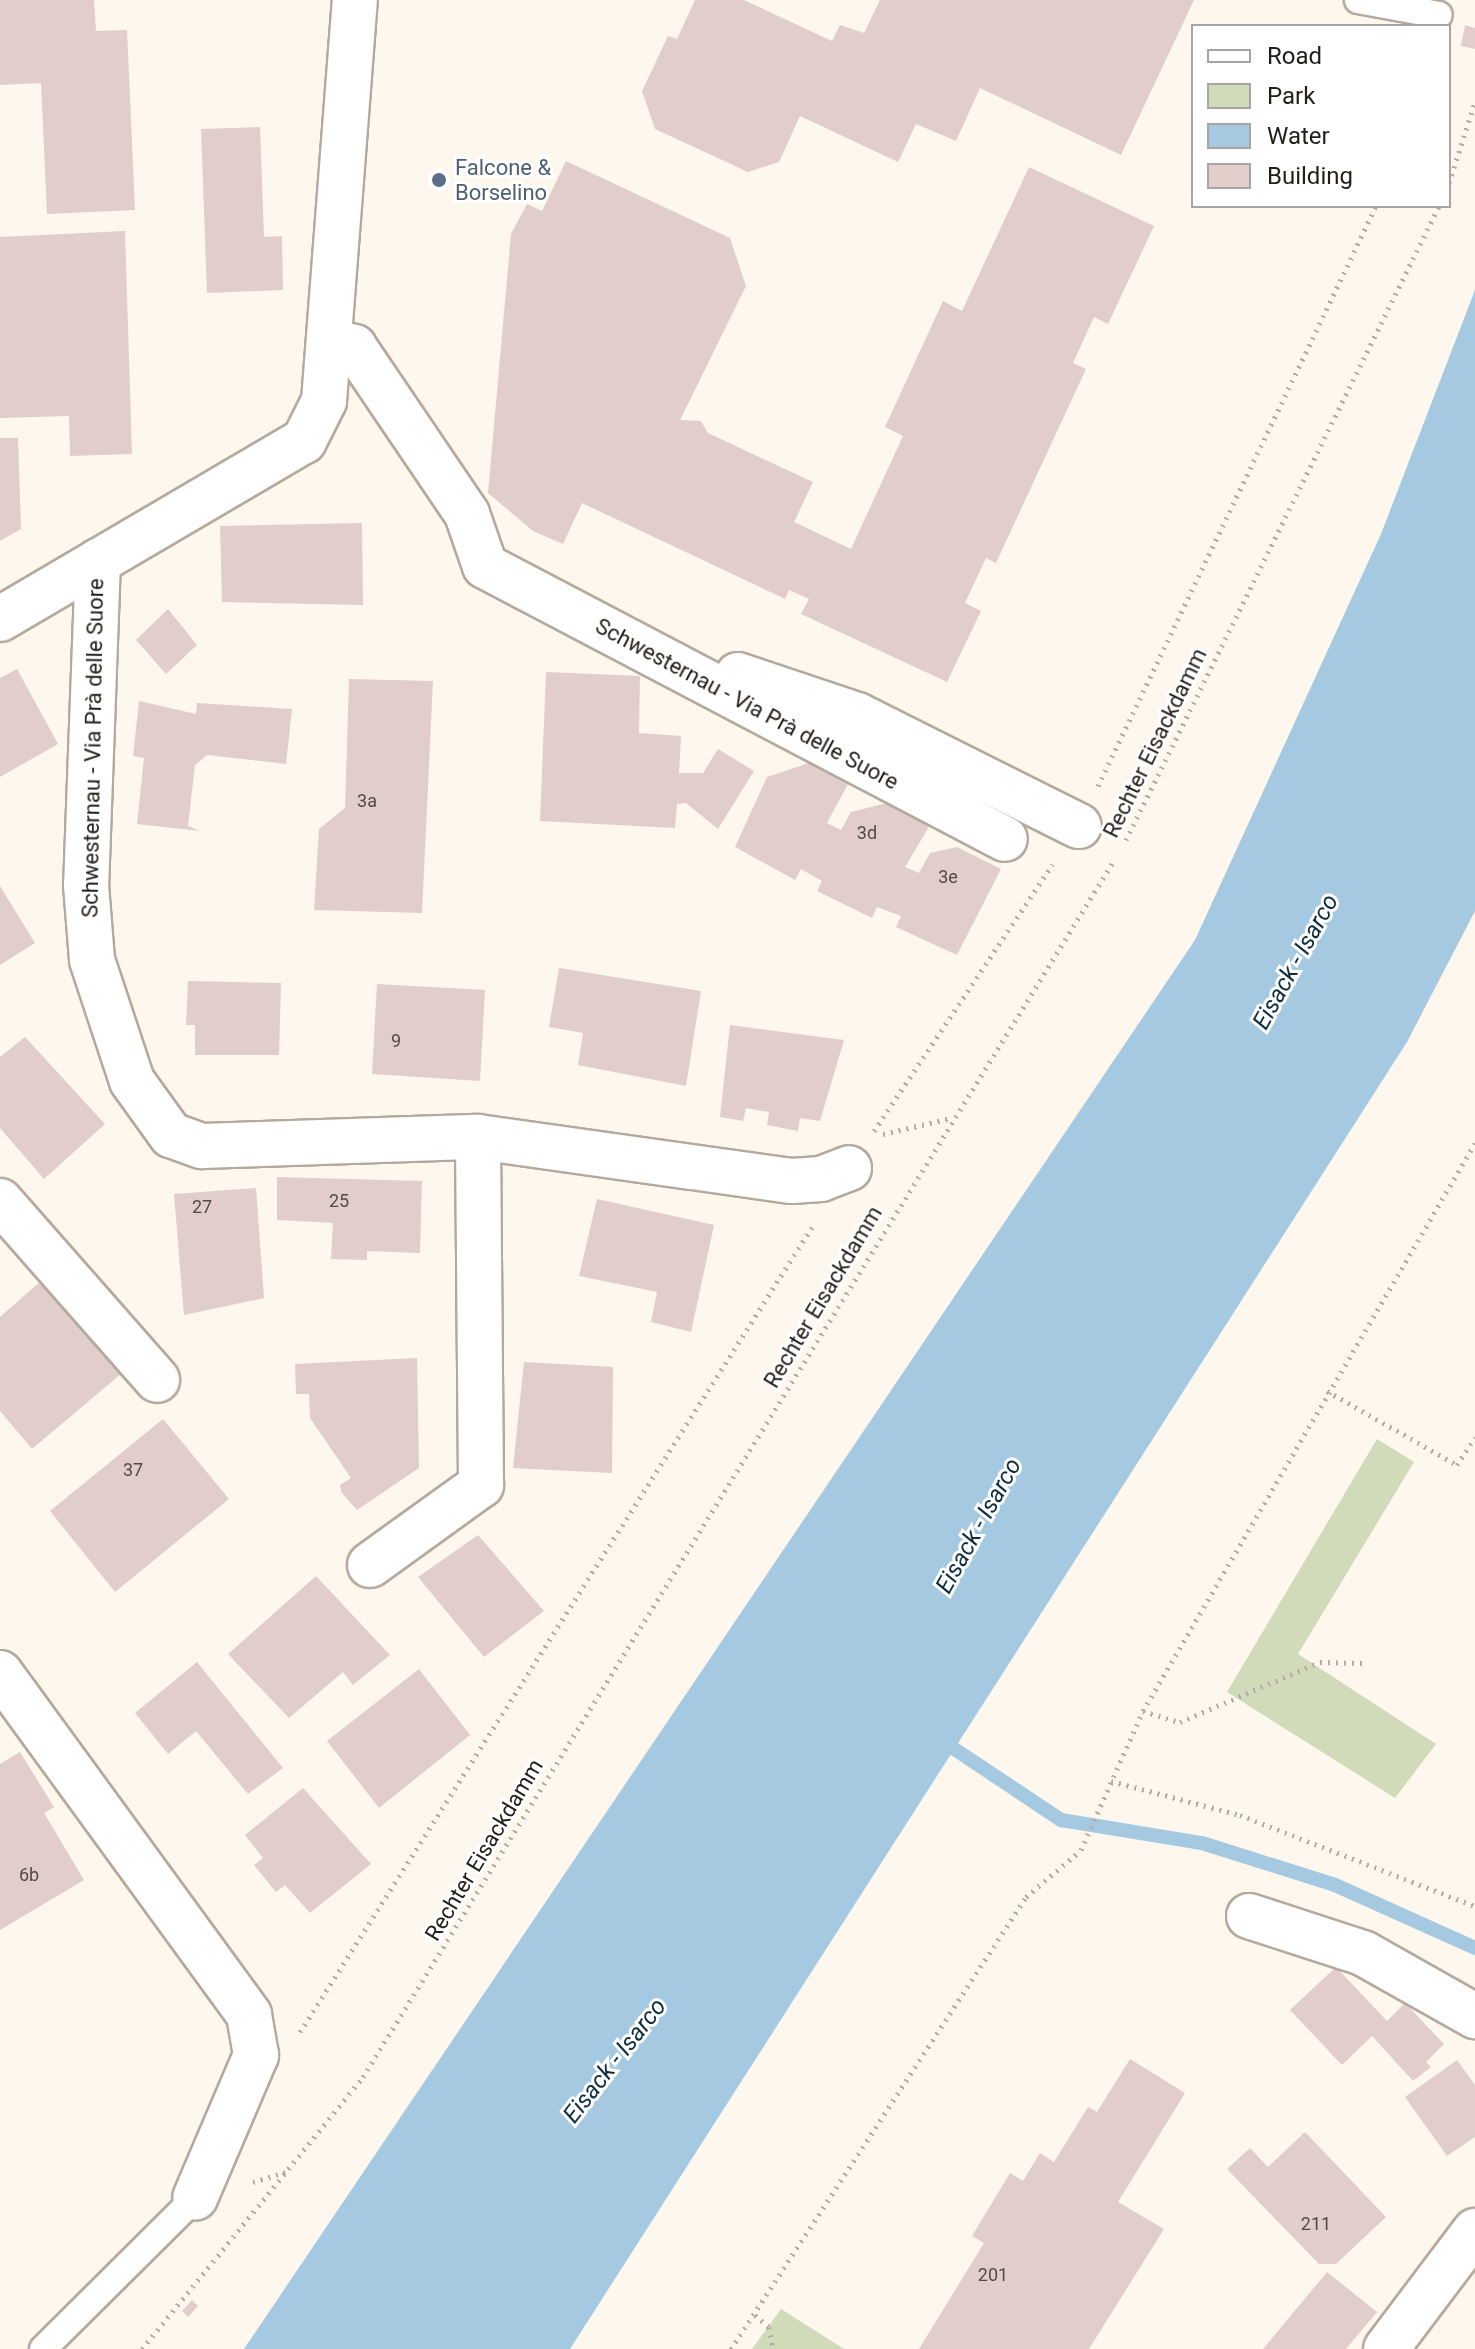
<!DOCTYPE html>
<meta charset="utf-8">
<style>
body{margin:0}
#map{position:relative;width:1475px;height:2349px;overflow:hidden;background:#fdf7ee;font-family:Roboto,sans-serif}
div>[style]{position:absolute}
.green>*{inset:0;background:#d1dab9}
.water>*{inset:0;background:#a4c9e0}
.stream>*{height:14px;margin:-7px;padding:0 7px;transform-origin:7px;border-radius:7px;background:#a4c9e0}
.building>*{inset:0;background:#e1cecb}
.path>*{height:5px;margin-top:-2.5px;transform-origin:0;background:repeating-linear-gradient(90deg,#b3ada6 0 2px,transparent 0 8px)}
.roads{filter:drop-shadow(2px 0 #b4a99c) drop-shadow(-2px 0 #b4a99c) drop-shadow(0 2px #b4a99c) drop-shadow(0 -2px #b4a99c)}
.service>*{height:26px;margin:-13px;padding:0 13px;transform-origin:13px;border-radius:13px;background:#fff}
.minor>*{height:44px;margin:-22px;padding:0 22px;transform-origin:22px;border-radius:22px;background:#fff}
.dots>*{width:22px;height:22px;translate:-50% -50%;box-sizing:border-box;border:4px solid #fff;border-radius:50%}
span{translate:-50% -50%;white-space:nowrap;text-align:center;line-height:1.15;-webkit-text-stroke:6px #fff;paint-order:stroke}
.number-label{font-size:18px;color:#524a46}
.number-label span{-webkit-text-stroke-width:0}
.service-label{font-size:22px;color:#4e5e75}
.left{translate:0 -50%;text-align:left}
.street-label{font-size:22px;color:#221e19}
.water-label{font-size:24px;color:#0e2e3f;font-style:italic}
.legend{position:absolute;left:1191px;top:24px;width:260px;height:184px;box-sizing:border-box;background:#fff;border:2px solid #a7a5a3;margin:0;padding:10px 14px;list-style:none;font-size:24px;color:#221e19}
.legend li{display:flex;align-items:center;gap:16px;height:40px}
.legend b{width:40px;border:2px solid #a7a5a3}
</style>
<div id="map">
<div class="green">
<i style="clip-path:polygon(1377px 1439px,1414px 1462px,1298px 1654px,1436px 1744px,1395px 1798px,1227px 1692px)"></i>
<i style="clip-path:polygon(781px 2309px,844px 2349px,752px 2349px)"></i>
</div>
<div class="water">
<i style="clip-path:polygon(1475px 290px,1475px 911px,1407px 1042px,570px 2349px,244px 2349px,1195px 940px,1381px 534px)"></i>
</div>
<div class="stream">
<i style="left:938px;top:1738px;width:148px;rotate:33.7deg"></i>
<i style="left:1061px;top:1820px;width:143px;rotate:9.3deg"></i>
<i style="left:1202px;top:1843px;width:139px;rotate:17.5deg"></i>
<i style="left:1335px;top:1885px;width:154px;rotate:24.2deg"></i>
</div>
<div class="building">
<i style="clip-path:polygon(0 0,94px 0,96px 31px,127px 30px,135px 210px,47px 214px,41px 83px,0 85px)"></i>
<i style="clip-path:polygon(695px 0,744px 0,832px 41px,840px 25px,864px 33px,880px 0,1194px 0,1121px 155px,980px 88px,956px 141px,916px 124px,898px 162px,800px 116px,779px 162px,748px 172px,655px 129px,642px 91px,668px 36px,677px 39px)"></i>
<i style="clip-path:polygon(1465px 25px,1475px 28px,1475px 49px,1461px 46px)"></i>
<i style="clip-path:polygon(260px 127px,264px 237px,282px 236px,283px 290px,207px 293px,201px 129px)"></i>
<i style="clip-path:polygon(566px 161px,730px 238px,746px 286px,680px 420px,701px 421px,708px 433px,813px 482px,794px 522px,851px 549px,903px 436px,885px 427px,943px 301px,962px 311px,1029px 167px,1154px 226px,1108px 324px,1094px 317px,1073px 363px,1086px 369px,996px 563px,986px 558px,965px 603px,981px 611px,947px 682px,801px 614px,809px 599px,789px 590px,785px 599px,582px 503px,563px 544px,533px 531px,488px 493px,511px 234px,527px 204px,542px 211px)"></i>
<i style="clip-path:polygon(125px 231px,132px 454px,70px 456px,69px 416px,0 418px,0 237px)"></i>
<i style="clip-path:polygon(0 438px,18px 438px,21px 529px,0 541px)"></i>
<i style="clip-path:polygon(362px 523px,363px 605px,222px 602px,220px 526px)"></i>
<i style="clip-path:polygon(168px 609px,197px 645px,166px 674px,136px 640px)"></i>
<i style="clip-path:polygon(17px 669px,58px 744px,0 777px,0 678px)"></i>
<i style="clip-path:polygon(546px 672px,640px 676px,639px 733px,681px 736px,679px 773px,703px 773px,718px 749px,754px 771px,718px 829px,686px 803px,677px 804px,675px 828px,540px 821px)"></i>
<i style="clip-path:polygon(349px 679px,433px 681px,422px 913px,314px 910px,319px 829px,345px 808px)"></i>
<i style="clip-path:polygon(139px 701px,196px 714px,197px 703px,292px 709px,286px 764px,207px 755px,195px 765px,188px 826px,200px 831px,137px 824px,144px 758px,133px 756px)"></i>
<i style="clip-path:polygon(809px 763px,848px 784px,827px 823px,841px 830px,851px 812px,887px 803px,930px 825px,905px 867px,919px 873px,930px 853px,957px 847px,1001px 869px,957px 955px,896px 927px,901px 916px,877px 907px,872px 918px,817px 891px,822px 881px,801px 869px,795px 880px,735px 847px,767px 777px)"></i>
<i style="clip-path:polygon(0 886px,35px 943px,0 965px)"></i>
<i style="clip-path:polygon(559px 968px,701px 991px,686px 1086px,578px 1065px,583px 1033px,549px 1027px)"></i>
<i style="clip-path:polygon(188px 981px,281px 983px,279px 1055px,195px 1055px,195px 1025px,186px 1025px)"></i>
<i style="clip-path:polygon(377px 984px,485px 990px,480px 1081px,372px 1074px)"></i>
<i style="clip-path:polygon(730px 1025px,844px 1040px,820px 1121px,800px 1118px,798px 1131px,767px 1125px,769px 1112px,746px 1108px,743px 1121px,720px 1117px)"></i>
<i style="clip-path:polygon(25px 1037px,105px 1124px,44px 1179px,0 1128px,0 1057px)"></i>
<i style="clip-path:polygon(277px 1177px,422px 1181px,420px 1253px,367px 1251px,367px 1260px,331px 1259px,333px 1223px,277px 1220px)"></i>
<i style="clip-path:polygon(256px 1188px,264px 1298px,184px 1315px,174px 1194px)"></i>
<i style="clip-path:polygon(597px 1199px,714px 1225px,691px 1332px,651px 1322px,657px 1292px,579px 1276px)"></i>
<i style="clip-path:polygon(41px 1281px,122px 1373px,32px 1449px,0 1411px,0 1317px)"></i>
<i style="clip-path:polygon(417px 1358px,419px 1468px,357px 1510px,342px 1493px,340px 1485px,351px 1478px,310px 1418px,309px 1394px,296px 1394px,295px 1364px)"></i>
<i style="clip-path:polygon(524px 1362px,613px 1367px,612px 1473px,513px 1468px)"></i>
<i style="clip-path:polygon(163px 1419px,229px 1499px,115px 1592px,50px 1511px)"></i>
<i style="clip-path:polygon(478px 1535px,544px 1611px,484px 1657px,418px 1577px)"></i>
<i style="clip-path:polygon(316px 1576px,390px 1655px,353px 1685px,343px 1672px,289px 1718px,228px 1654px)"></i>
<i style="clip-path:polygon(197px 1662px,283px 1768px,248px 1794px,196px 1731px,168px 1754px,135px 1713px)"></i>
<i style="clip-path:polygon(419px 1669px,470px 1735px,379px 1808px,327px 1741px)"></i>
<i style="clip-path:polygon(20px 1752px,54px 1807px,44px 1813px,84px 1880px,0 1930px,0 1764px)"></i>
<i style="clip-path:polygon(303px 1788px,371px 1864px,310px 1913px,285px 1885px,276px 1892px,254px 1865px,263px 1858px,245px 1835px)"></i>
<i style="clip-path:polygon(1336px 1967px,1387px 2021px,1405px 2003px,1444px 2044px,1426px 2062px,1431px 2067px,1413px 2081px,1372px 2036px,1342px 2065px,1290px 2010px)"></i>
<i style="clip-path:polygon(1130px 2059px,1185px 2093px,1118px 2202px,1164px 2229px,1089px 2349px,919px 2349px,984px 2243px,972px 2236px,1010px 2173px,1023px 2181px,1040px 2153px,1054px 2162px,1088px 2107px,1097px 2112px)"></i>
<i style="clip-path:polygon(1457px 2060px,1475px 2085px,1475px 2137px,1447px 2156px,1405px 2097px)"></i>
<i style="clip-path:polygon(1305px 2132px,1386px 2217px,1336px 2264px,1319px 2264px,1227px 2169px,1250px 2148px,1268px 2167px)"></i>
<i style="clip-path:polygon(1327px 2272px,1377px 2312px,1346px 2349px,1263px 2349px)"></i>
<i style="clip-path:polygon(192px 2300px,198px 2306px,188px 2317px,182px 2311px)"></i>
</div>
<div class="path">
<i style="left:1449px;top:183px;width:85px;rotate:-72.2deg"></i>
<i style="left:1098px;top:786px;width:643px;rotate:-64.39deg"></i>
<i style="left:1126px;top:840px;width:707px;rotate:-63.72deg"></i>
<i style="left:874px;top:1131px;width:321px;rotate:-56.2deg"></i>
<i style="left:883px;top:1134px;width:70px;rotate:-13.2deg"></i>
<i style="left:1327px;top:1391px;width:150px;rotate:29.6deg"></i>
<i style="left:1457px;top:1465px;width:33px;rotate:-57deg"></i>
<i style="left:1143px;top:1711px;width:39px;rotate:17deg"></i>
<i style="left:1180px;top:1722px;width:152px;rotate:-23.2deg"></i>
<i style="left:1320px;top:1662px;width:43px;rotate:1.3deg"></i>
<i style="left:1111px;top:1781px;width:133px;rotate:14.8deg"></i>
<i style="left:1240px;top:1815px;width:252px;rotate:21.2deg"></i>
<i style="left:300px;top:2032px;width:954px;rotate:-57.54deg"></i>
<i style="left:253px;top:2182px;width:34px;rotate:-17deg"></i>
<i style="left:755px;top:2315px;width:18px;rotate:41deg"></i>
<i style="left:769px;top:2327px;width:22px;rotate:80deg"></i>
<i style="left:142px;top:2349px;width:350px;rotate:-50.9deg"></i>
<i style="left:363px;top:2077px;width:1428px;rotate:-58.31deg"></i>
<i style="left:731px;top:2349px;width:540px;rotate:-56.87deg"></i>
<i style="left:1026px;top:1897px;width:72px;rotate:-40.5deg"></i>
<i style="left:1081px;top:1850px;width:152px;rotate:-66deg"></i>
<i style="left:1143px;top:1711px;width:658px;rotate:-59.69deg"></i>
</div>
<div class="roads">
<div class="service">
<i style="left:1358px;top:0;width:82px;rotate:10.5deg"></i>
<i style="left:43px;top:2349px;width:214px;rotate:-44.8deg"></i>
</div>
<div class="minor">
<i style="left:329px;top:341px;width:26px;rotate:13deg"></i>
<i style="left:354px;top:347px;width:202px;rotate:55.9deg"></i>
<i style="left:467px;top:514px;width:55px;rotate:70.9deg"></i>
<i style="left:485px;top:566px;width:587px;rotate:27.7deg"></i>
<i style="left:98px;top:561px;width:324px;rotate:92.1deg"></i>
<i style="left:86px;top:885px;width:75px;rotate:85.4deg"></i>
<i style="left:92px;top:960px;width:127px;rotate:71.7deg"></i>
<i style="left:132px;top:1081px;width:67px;rotate:54.2deg"></i>
<i style="left:171px;top:1135px;width:33px;rotate:20deg"></i>
<i style="left:202px;top:1146px;width:276px;rotate:-1.9deg"></i>
<i style="left:478px;top:1137px;width:317px;rotate:8deg"></i>
<i style="left:792px;top:1181px;width:29px;rotate:-4deg"></i>
<i style="left:821px;top:1179px;width:30px;rotate:-21deg"></i>
<i style="left:0;top:619px;width:352px;rotate:-30.4deg"></i>
<i style="left:304px;top:441px;width:45px;rotate:-63.4deg"></i>
<i style="left:324px;top:401px;width:402px;rotate:-85.6deg"></i>
<i style="left:738px;top:675px;width:126px;rotate:18.6deg"></i>
<i style="left:857px;top:715px;width:248px;rotate:26.6deg"></i>
<i style="left:0;top:1201px;width:238px;rotate:48.7deg"></i>
<i style="left:370px;top:1565px;width:137px;rotate:-35.8deg"></i>
<i style="left:481px;top:1485px;width:348px;rotate:-90.5deg"></i>
<i style="left:0;top:1673px;width:423px;rotate:53.9deg"></i>
<i style="left:249px;top:2015px;width:41px;rotate:80.1deg"></i>
<i style="left:256px;top:2055px;width:155px;rotate:113.1deg"></i>
<i style="left:1249px;top:1916px;width:120px;rotate:18deg"></i>
<i style="left:1363px;top:1953px;width:129px;rotate:29.4deg"></i>
<i style="left:1386px;top:2349px;width:148px;rotate:-53deg"></i>
</div>
</div>
<div class="dots">
<i style="left:439px;top:180px;background:#5c6f8a"></i>
</div>
<div class="number-label">
<span style="left:367px;top:801px">3a</span>
<span style="left:867px;top:833px">3d</span>
<span style="left:948px;top:877px">3e</span>
<span style="left:396px;top:1041px">9</span>
<span style="left:339px;top:1201px">25</span>
<span style="left:202px;top:1207px">27</span>
<span style="left:133px;top:1470px">37</span>
<span style="left:29px;top:1875px">6b</span>
<span style="left:1316px;top:2224px">211</span>
<span style="left:993px;top:2275px">201</span>
</div>
<div class="service-label">
<span class="left" style="left:455px;top:180px">Falcone &amp;<br>Borselino</span>
</div>
<div class="street-label">
<span style="left:747px;top:704px;rotate:28deg">Schwesternau - Via Prà delle Suore</span>
<span style="left:1155px;top:743px;rotate:-64deg">Rechter Eisackdamm</span>
<span style="left:93px;top:748px;rotate:-89deg">Schwesternau - Via Prà delle Suore</span>
<span style="left:823px;top:1297px;rotate:-59deg">Rechter Eisackdamm</span>
<span style="left:484px;top:1850px;rotate:-59deg">Rechter Eisackdamm</span>
</div>
<div class="water-label">
<span style="left:1296px;top:962px;rotate:-61deg">Eisack - Isarco</span>
<span style="left:979px;top:1526px;rotate:-61deg">Eisack - Isarco</span>
<span style="left:615px;top:2061px;rotate:-52deg">Eisack - Isarco</span>
</div>
<ul class="legend">
<li><b style="height:10px;background:#fff"></b>Road</li>
<li><b style="height:22px;background:#d1dab9"></b>Park</li>
<li><b style="height:22px;background:#a4c9e0"></b>Water</li>
<li><b style="height:22px;background:#e1cecb"></b>Building</li>
</ul>
</div>
